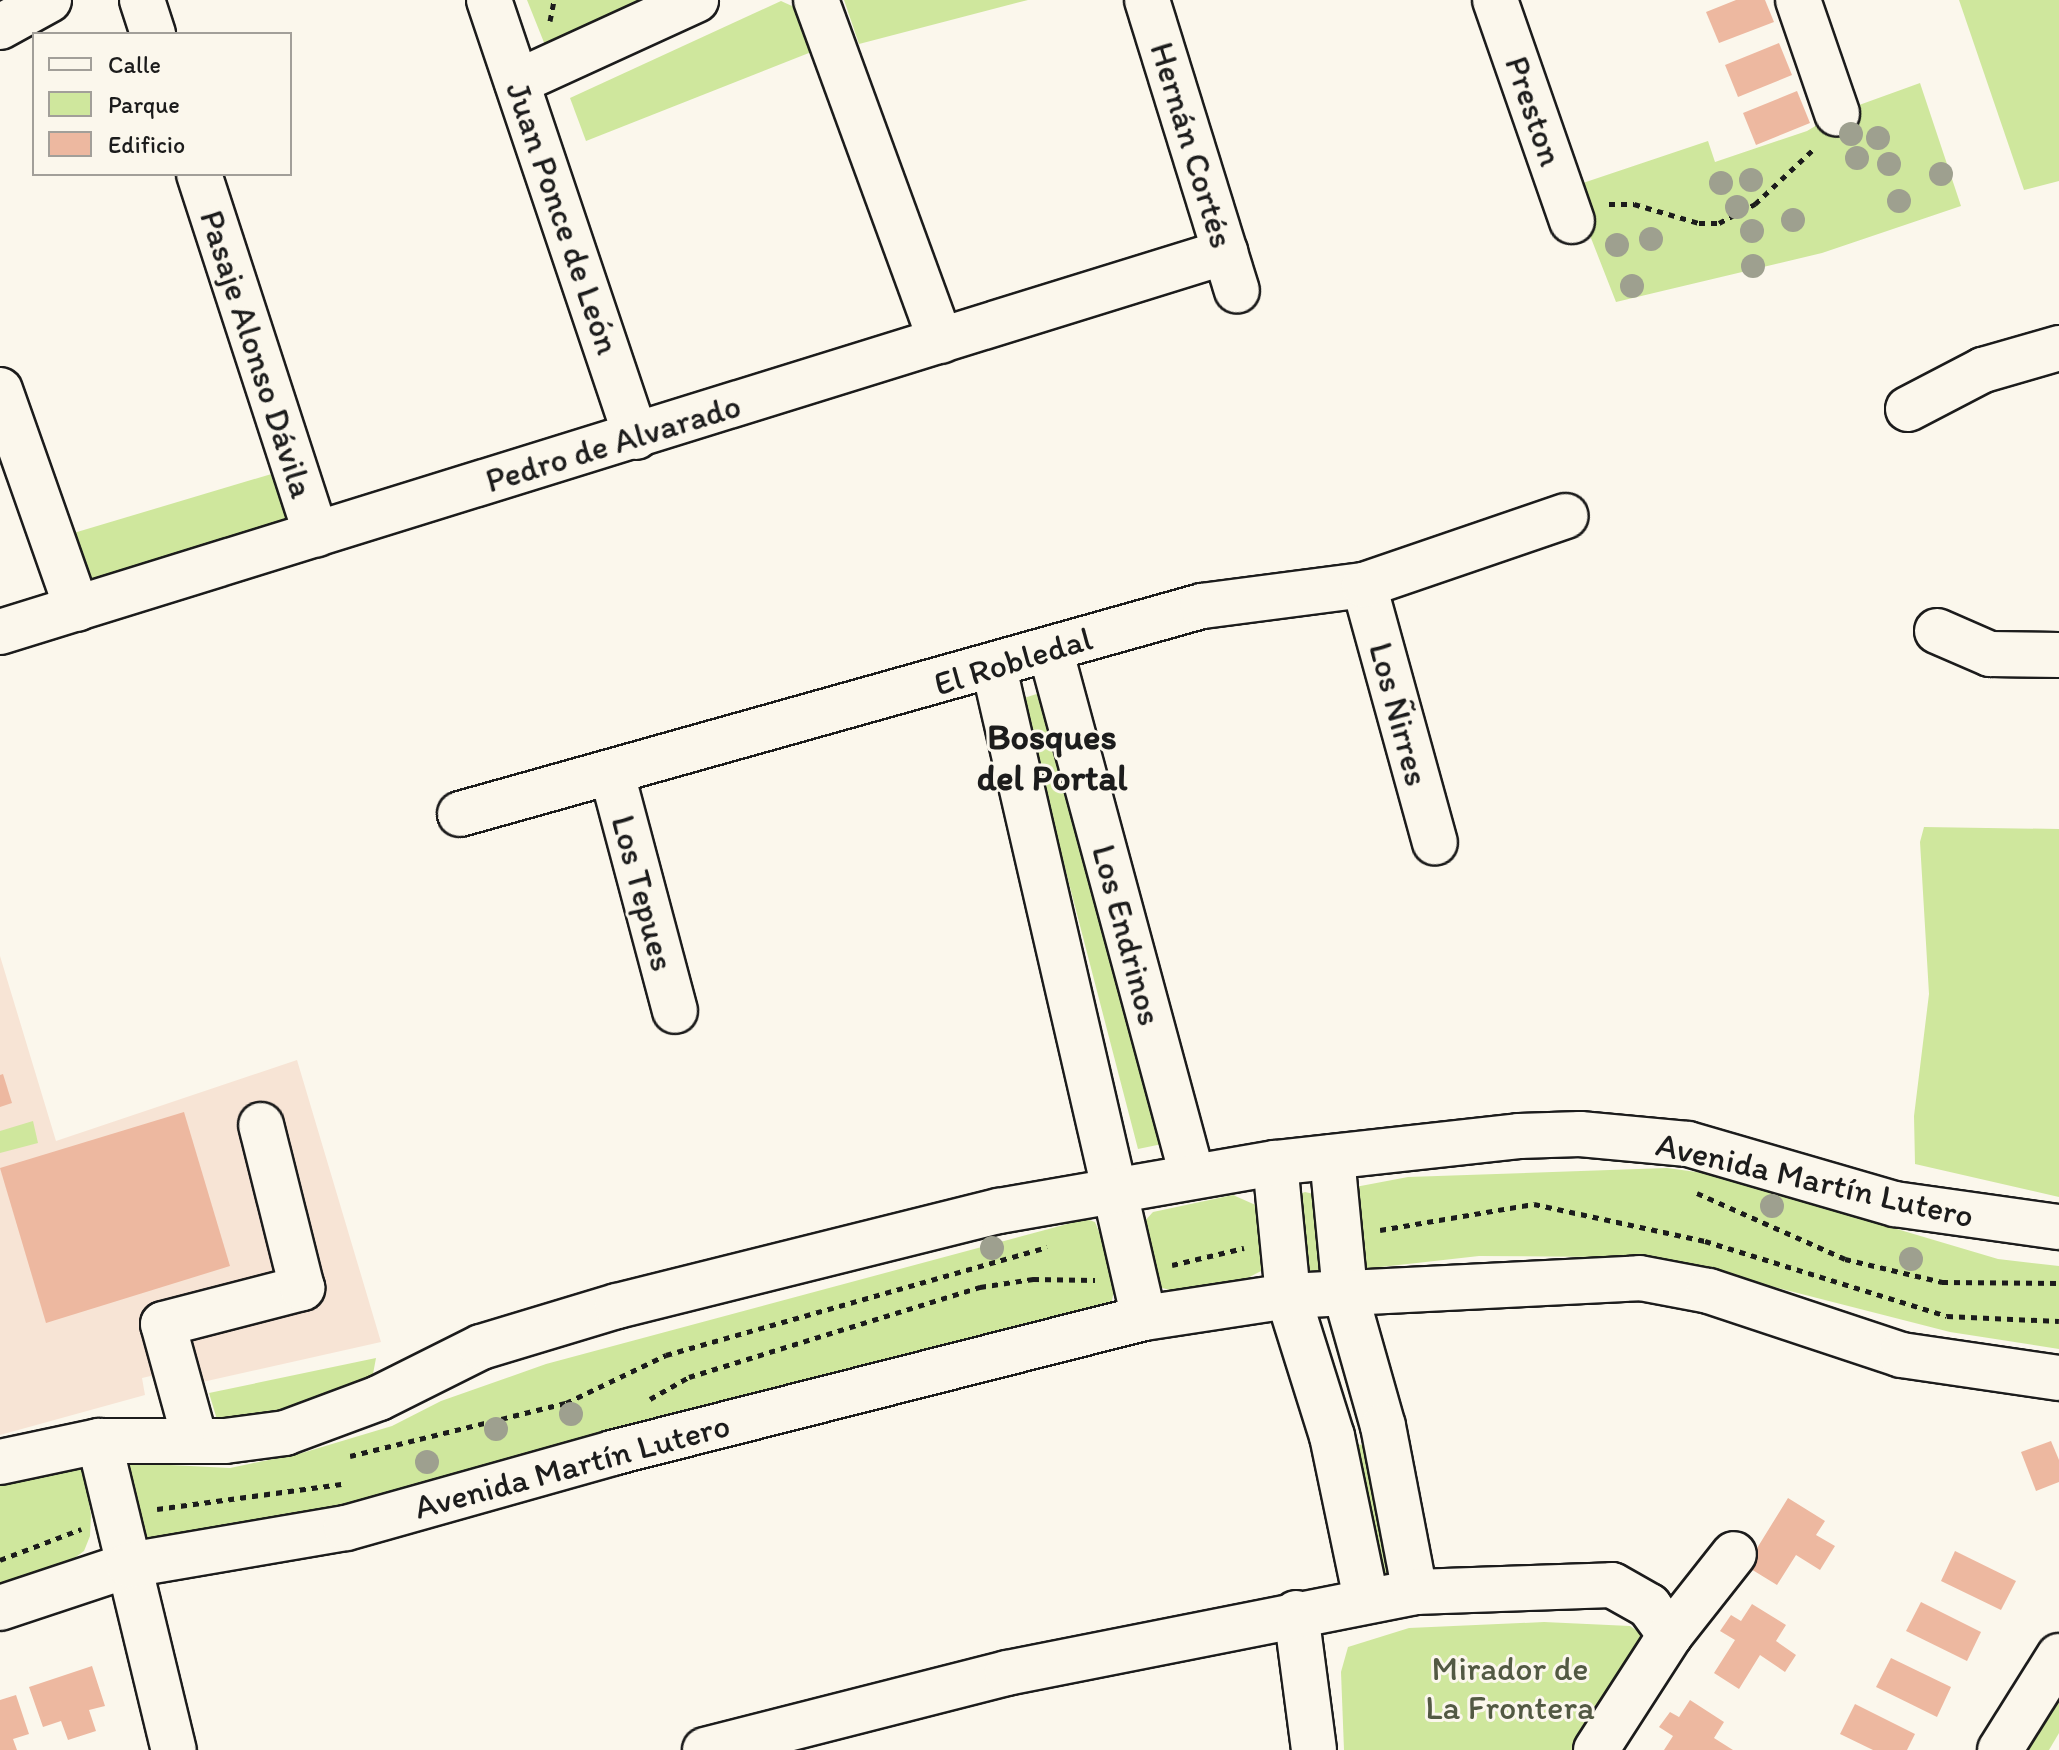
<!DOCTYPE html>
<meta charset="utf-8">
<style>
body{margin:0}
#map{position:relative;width:2059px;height:1750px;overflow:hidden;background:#fbf7ec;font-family:Itim,sans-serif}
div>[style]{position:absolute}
.built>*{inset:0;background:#f7e4d5}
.green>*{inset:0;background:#cfe79d}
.building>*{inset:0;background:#edb8a0}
.path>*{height:5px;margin-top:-2.5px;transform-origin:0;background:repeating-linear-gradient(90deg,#1c1c1c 0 6px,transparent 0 12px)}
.roads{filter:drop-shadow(2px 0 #1c1c1c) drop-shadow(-2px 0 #1c1c1c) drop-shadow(0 2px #1c1c1c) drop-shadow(0 -2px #1c1c1c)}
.minor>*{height:44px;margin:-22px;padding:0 22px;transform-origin:22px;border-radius:22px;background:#fbf7ec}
.trees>*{width:24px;height:24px;margin:-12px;border-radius:50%;background:#9ea08f}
span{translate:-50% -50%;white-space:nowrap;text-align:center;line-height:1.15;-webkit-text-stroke:6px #fbf7ec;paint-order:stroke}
.street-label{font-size:34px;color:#1c1c1c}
.park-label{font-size:34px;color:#525943}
.neighbourhood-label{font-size:36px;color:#1c1c1c;font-weight:700}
.legend{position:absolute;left:32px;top:32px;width:260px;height:144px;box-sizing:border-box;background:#fbf7ec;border:2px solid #a29f99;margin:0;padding:10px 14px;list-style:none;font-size:24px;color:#1c1c1c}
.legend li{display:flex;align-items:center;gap:16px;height:40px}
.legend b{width:40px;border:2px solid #a29f99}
</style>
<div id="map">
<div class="built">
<i style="clip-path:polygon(0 956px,56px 1141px,297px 1060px,381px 1342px,189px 1385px,185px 1368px,142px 1378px,145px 1395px,0 1435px)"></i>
</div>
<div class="green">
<i style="clip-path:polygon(527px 0,656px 0,545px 45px)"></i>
<i style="clip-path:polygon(844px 0,1028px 0,859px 44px)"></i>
<i style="clip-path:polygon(1959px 0,2059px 0,2059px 181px,2024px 190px)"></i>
<i style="clip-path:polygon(781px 1px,803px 11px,819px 49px,586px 141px,570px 98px)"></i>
<i style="clip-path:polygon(1920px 83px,1961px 206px,1822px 253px,1616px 302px,1571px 187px,1708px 141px,1715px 162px,1807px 131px,1837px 113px)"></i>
<i style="clip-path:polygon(288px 469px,305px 527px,84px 593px,67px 535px)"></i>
<i style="clip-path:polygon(1049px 690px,1167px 1143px,1138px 1149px,1038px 764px,1021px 699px)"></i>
<i style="clip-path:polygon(1924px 827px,2059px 829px,2059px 1197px,1915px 1164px,1914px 1116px,1929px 994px,1920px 842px)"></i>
<i style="clip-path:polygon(33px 1121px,38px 1143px,0 1153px,0 1131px)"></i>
<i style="clip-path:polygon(1667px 1168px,1711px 1174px,1998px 1259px,2059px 1266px,2059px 1349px,1950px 1332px,1715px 1272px,1607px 1257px,1479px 1256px,1363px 1269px,1350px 1188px,1408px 1177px)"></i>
<i style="clip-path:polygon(1305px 1192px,1318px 1195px,1327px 1274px,1305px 1280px,1297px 1195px)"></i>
<i style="clip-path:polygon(1233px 1195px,1260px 1207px,1261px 1271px,1238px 1283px,1174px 1291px,1162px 1288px,1151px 1269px,1141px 1225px,1153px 1212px)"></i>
<i style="clip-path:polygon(1086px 1219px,1095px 1222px,1106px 1249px,1115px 1286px,1111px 1305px,541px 1459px,186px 1539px,147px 1540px,139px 1536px,125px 1472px,130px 1463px,230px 1468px,302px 1453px,392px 1426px,441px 1401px,546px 1364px)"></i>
<i style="clip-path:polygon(376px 1358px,370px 1390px,308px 1417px,218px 1423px,209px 1393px)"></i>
<i style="clip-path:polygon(1368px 1444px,1391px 1580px,1373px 1573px,1350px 1454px,1357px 1445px)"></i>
<i style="clip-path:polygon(83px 1464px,91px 1515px,90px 1536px,84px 1551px,69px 1562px,0 1589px,0 1486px,34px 1472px)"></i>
<i style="clip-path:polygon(1544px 1622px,1630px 1626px,1648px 1638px,1581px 1750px,1344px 1750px,1341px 1672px,1348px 1647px,1409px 1628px)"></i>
<i style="clip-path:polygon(2059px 1677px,2059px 1733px,2049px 1750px,2011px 1750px)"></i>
</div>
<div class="building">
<i style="clip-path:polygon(1736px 0,1765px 0,1774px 22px,1719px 43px,1706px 12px)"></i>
<i style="clip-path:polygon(1779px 43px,1792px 75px,1738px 97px,1725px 65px)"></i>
<i style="clip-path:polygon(1797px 91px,1810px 123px,1756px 145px,1743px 113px)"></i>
<i style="clip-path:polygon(3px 1074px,12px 1103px,0 1107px,0 1075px)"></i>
<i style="clip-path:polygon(184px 1112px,230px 1266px,46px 1323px,0 1168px)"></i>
<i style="clip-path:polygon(2051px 1441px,2059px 1460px,2059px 1482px,2036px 1491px,2021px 1452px)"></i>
<i style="clip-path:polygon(1788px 1498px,1825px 1521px,1816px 1535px,1835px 1546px,1820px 1570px,1796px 1555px,1777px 1585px,1746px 1566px)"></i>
<i style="clip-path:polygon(1955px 1551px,2016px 1581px,2001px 1610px,1941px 1581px)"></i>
<i style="clip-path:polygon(1921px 1602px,1981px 1632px,1967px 1661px,1906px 1631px)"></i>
<i style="clip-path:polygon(1752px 1604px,1786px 1625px,1776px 1641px,1796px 1655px,1785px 1672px,1760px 1655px,1739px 1689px,1714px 1673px,1735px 1640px,1720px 1631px,1731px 1615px,1741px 1621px)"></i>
<i style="clip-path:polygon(1891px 1658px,1951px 1687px,1937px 1717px,1876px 1687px)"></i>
<i style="clip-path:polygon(92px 1666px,105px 1706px,89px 1710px,96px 1731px,68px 1740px,61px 1721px,43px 1727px,29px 1687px)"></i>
<i style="clip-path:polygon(16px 1695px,29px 1734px,13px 1739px,17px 1750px,0 1750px,0 1700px)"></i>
<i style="clip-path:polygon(1690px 1700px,1724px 1722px,1714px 1738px,1733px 1750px,1664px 1750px,1673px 1736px,1659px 1727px,1670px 1712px,1679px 1717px)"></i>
<i style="clip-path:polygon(1855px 1704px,1915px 1734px,1907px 1750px,1873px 1750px,1840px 1734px)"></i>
</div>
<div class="path">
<i style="left:550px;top:21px;width:21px;rotate:-79deg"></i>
<i style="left:1609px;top:204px;width:25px"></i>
<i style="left:1634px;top:204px;width:68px;rotate:16.3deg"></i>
<i style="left:1699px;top:223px;width:20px"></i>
<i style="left:1719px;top:223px;width:41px;rotate:-27.8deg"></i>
<i style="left:1755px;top:204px;width:83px;rotate:-43.1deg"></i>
<i style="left:1697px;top:1193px;width:162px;rotate:24deg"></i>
<i style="left:1845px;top:1259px;width:100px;rotate:13.3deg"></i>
<i style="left:1942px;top:1282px;width:117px;rotate:0.5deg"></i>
<i style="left:1380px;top:1230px;width:156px;rotate:-9.6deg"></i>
<i style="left:1534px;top:1204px;width:175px;rotate:12.2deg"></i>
<i style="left:1705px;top:1241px;width:253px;rotate:17.2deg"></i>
<i style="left:1947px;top:1316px;width:112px;rotate:2.6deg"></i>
<i style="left:1172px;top:1265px;width:74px;rotate:-13.3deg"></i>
<i style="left:650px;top:1399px;width:45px;rotate:-29.4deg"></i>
<i style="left:689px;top:1377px;width:305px;rotate:-17.2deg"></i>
<i style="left:980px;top:1287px;width:54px;rotate:-8.6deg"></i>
<i style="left:1033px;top:1279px;width:62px;rotate:0.9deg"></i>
<i style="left:350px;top:1456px;width:222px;rotate:-13.8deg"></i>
<i style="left:566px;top:1403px;width:111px;rotate:-25.6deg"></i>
<i style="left:666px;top:1355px;width:396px;rotate:-15.8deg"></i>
<i style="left:157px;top:1509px;width:186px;rotate:-7.7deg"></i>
<i style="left:0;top:1560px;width:87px;rotate:-20.9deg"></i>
</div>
<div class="roads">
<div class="minor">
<i style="left:142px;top:0;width:36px;rotate:72deg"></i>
<i style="left:489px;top:0;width:461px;rotate:71.4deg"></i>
<i style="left:816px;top:0;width:363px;rotate:69.9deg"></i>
<i style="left:1147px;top:0;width:304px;rotate:72.8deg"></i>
<i style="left:1495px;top:0;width:234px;rotate:70.8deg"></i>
<i style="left:1798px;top:0;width:120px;rotate:71deg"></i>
<i style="left:0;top:27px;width:56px;rotate:-28.9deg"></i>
<i style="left:517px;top:82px;width:197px;rotate:-24.6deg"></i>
<i style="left:199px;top:174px;width:379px;rotate:72deg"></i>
<i style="left:0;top:390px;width:232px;rotate:70.6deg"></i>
<i style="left:1908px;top:409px;width:85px;rotate:-27.5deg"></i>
<i style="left:1983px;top:370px;width:79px;rotate:-16.1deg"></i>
<i style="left:1364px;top:585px;width:267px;rotate:74.6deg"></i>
<i style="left:1937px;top:631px;width:58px;rotate:23.5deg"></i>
<i style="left:1990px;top:654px;width:69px;rotate:0.8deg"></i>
<i style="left:0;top:632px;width:1283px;rotate:-17.23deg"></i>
<i style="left:1050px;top:649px;width:545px;rotate:74.89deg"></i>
<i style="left:994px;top:668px;width:667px;rotate:77.01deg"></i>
<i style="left:612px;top:774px;width:245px;rotate:75.1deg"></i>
<i style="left:460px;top:814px;width:771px;rotate:-15.66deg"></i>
<i style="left:1202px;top:606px;width:163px;rotate:-7.4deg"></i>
<i style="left:1364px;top:585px;width:213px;rotate:-18.9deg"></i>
<i style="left:1332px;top:1157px;width:136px;rotate:84.5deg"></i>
<i style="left:1345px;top:1292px;width:139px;rotate:74.2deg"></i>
<i style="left:1383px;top:1426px;width:169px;rotate:79.1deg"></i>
<i style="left:1275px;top:1163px;width:134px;rotate:84.4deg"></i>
<i style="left:1288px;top:1296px;width:147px;rotate:72.6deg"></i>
<i style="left:1332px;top:1436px;width:167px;rotate:78.2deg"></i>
<i style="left:195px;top:1440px;width:120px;rotate:-105.4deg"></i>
<i style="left:163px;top:1324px;width:144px;rotate:-14.5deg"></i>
<i style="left:302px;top:1288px;width:168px;rotate:-104.1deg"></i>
<i style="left:99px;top:1441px;width:318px;rotate:76.4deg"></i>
<i style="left:0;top:1462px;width:101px;rotate:-12deg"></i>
<i style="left:99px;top:1441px;width:126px"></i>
<i style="left:225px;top:1441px;width:61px;rotate:-7.6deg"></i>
<i style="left:285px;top:1433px;width:100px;rotate:-20.4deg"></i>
<i style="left:379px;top:1398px;width:114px;rotate:-26.6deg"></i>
<i style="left:481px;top:1347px;width:142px;rotate:-16.8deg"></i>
<i style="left:617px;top:1306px;width:394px;rotate:-14deg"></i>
<i style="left:999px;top:1211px;width:280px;rotate:-9.9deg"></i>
<i style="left:1275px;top:1163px;width:245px;rotate:-6.3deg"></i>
<i style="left:1519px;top:1136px;width:61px;rotate:-1.9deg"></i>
<i style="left:1580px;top:1134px;width:108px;rotate:5.3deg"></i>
<i style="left:1688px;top:1144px;width:216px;rotate:16.2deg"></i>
<i style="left:1895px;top:1204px;width:166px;rotate:8deg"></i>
<i style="left:0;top:1608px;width:136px;rotate:-18.4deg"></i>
<i style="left:129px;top:1565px;width:220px;rotate:-9.7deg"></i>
<i style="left:346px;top:1528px;width:276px;rotate:-15.7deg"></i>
<i style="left:612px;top:1453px;width:549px;rotate:-14.24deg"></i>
<i style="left:1144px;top:1318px;width:146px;rotate:-8.7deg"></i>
<i style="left:1288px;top:1296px;width:352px;rotate:-2.9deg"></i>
<i style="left:1640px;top:1278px;width:70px;rotate:10.7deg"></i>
<i style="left:1709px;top:1291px;width:202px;rotate:18.4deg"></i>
<i style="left:1901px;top:1355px;width:160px;rotate:8.3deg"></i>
<i style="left:1296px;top:1613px;width:138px;rotate:82.5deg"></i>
<i style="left:705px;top:1750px;width:312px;rotate:-14.3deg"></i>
<i style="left:1007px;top:1673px;width:416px;rotate:-11.2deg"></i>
<i style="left:1415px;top:1592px;width:197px;rotate:-2deg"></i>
<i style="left:1612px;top:1585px;width:43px;rotate:29.6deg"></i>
<i style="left:1649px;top:1606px;width:36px;rotate:54deg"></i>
<i style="left:1596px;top:1750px;width:137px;rotate:-57.2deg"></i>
<i style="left:1670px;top:1635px;width:103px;rotate:-51.7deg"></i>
<i style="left:2000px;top:1750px;width:111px;rotate:-57.9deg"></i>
</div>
</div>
<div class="trees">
<i style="left:1851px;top:134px"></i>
<i style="left:1878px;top:138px"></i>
<i style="left:1857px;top:158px"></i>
<i style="left:1889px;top:164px"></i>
<i style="left:1941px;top:174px"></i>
<i style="left:1751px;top:180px"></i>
<i style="left:1721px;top:183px"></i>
<i style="left:1899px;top:201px"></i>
<i style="left:1737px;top:207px"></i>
<i style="left:1793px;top:220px"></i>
<i style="left:1752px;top:231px"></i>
<i style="left:1651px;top:239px"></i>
<i style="left:1617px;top:245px"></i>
<i style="left:1753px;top:266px"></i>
<i style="left:1632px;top:286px"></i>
<i style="left:1772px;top:1206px"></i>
<i style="left:992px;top:1248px"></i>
<i style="left:1911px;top:1259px"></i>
<i style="left:571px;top:1414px"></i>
<i style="left:496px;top:1429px"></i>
<i style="left:427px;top:1462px"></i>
</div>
<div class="street-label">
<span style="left:1534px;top:111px;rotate:71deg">Preston</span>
<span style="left:1192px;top:145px;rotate:73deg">Hernán Cortés</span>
<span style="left:563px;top:218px;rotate:71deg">Juan Ponce de León</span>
<span style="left:257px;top:354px;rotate:72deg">Pasaje Alonso Dávila</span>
<span style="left:613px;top:443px;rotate:-17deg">Pedro de Alvarado</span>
<span style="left:1013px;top:661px;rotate:-17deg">El Robledal</span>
<span style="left:1399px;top:714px;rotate:75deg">Los Ñirres</span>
<span style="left:643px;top:893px;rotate:75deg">Los Tepues</span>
<span style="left:1127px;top:935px;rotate:75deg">Los Endrinos</span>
<span style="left:1815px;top:1180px;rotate:13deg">Avenida Martín Lutero</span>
<span style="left:572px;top:1466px;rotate:-15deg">Avenida Martín Lutero</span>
</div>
<div class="park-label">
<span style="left:1510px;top:1688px">Mirador de<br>La Frontera</span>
</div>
<div class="neighbourhood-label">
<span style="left:1052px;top:757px">Bosques<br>del Portal</span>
</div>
<ul class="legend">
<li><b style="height:10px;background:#fbf7ec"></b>Calle</li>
<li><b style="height:22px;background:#cfe79d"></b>Parque</li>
<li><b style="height:22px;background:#edb8a0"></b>Edificio</li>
</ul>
</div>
